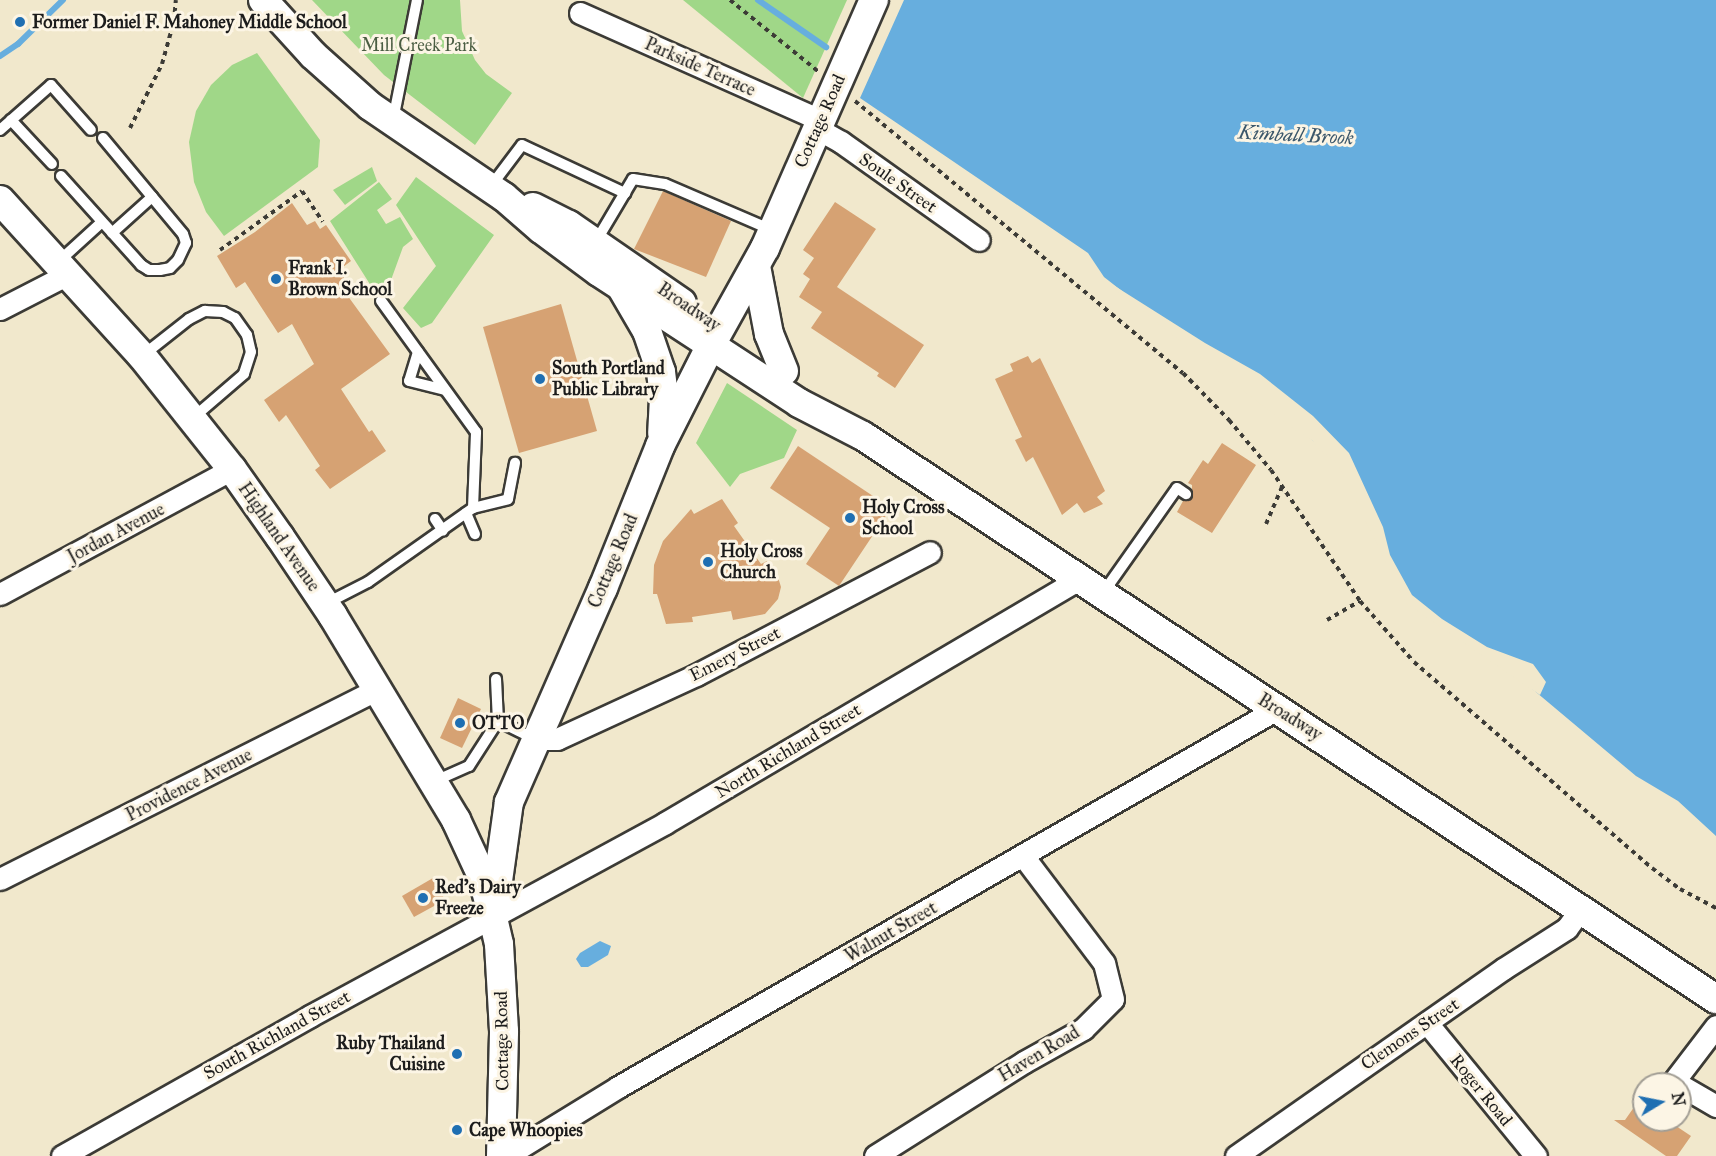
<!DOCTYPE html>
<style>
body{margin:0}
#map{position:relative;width:1716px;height:1156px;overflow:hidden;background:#f1e8cc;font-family:"IM FELL Great Primer",serif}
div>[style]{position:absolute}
.green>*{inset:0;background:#a0d788}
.water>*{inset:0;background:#67aede}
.pier>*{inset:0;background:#f1e8cc}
.stream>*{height:6px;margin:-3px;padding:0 3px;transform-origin:3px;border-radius:3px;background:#67aede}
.building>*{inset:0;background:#d6a273}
.path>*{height:4px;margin-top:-2px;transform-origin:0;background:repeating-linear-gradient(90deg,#3c3b36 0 4.5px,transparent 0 9px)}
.roads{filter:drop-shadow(2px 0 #3c3b36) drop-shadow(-2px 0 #3c3b36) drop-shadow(0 2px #3c3b36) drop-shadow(0 -2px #3c3b36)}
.lane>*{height:10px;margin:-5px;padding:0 5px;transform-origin:5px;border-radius:5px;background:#fff}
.street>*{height:21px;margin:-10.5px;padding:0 10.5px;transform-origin:10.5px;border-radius:10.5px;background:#fff}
.secondary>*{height:28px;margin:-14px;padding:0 14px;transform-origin:14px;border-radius:14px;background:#fff}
.dots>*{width:16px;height:16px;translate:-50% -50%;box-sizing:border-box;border:3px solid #fcf5e5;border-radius:50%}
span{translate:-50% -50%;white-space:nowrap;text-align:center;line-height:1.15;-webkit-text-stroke:6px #fcf5e5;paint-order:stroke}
.poi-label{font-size:18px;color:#1c1c1c;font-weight:700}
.left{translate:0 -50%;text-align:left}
.right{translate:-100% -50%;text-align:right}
.park-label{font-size:18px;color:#4a5d42}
.street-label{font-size:18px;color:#1c1c1c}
.water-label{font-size:20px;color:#3a566a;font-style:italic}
.north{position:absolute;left:1632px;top:1072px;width:60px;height:60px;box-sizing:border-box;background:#fcf5e5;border:2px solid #a29e95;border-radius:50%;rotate:80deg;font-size:16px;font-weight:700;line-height:24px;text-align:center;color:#1c1c1c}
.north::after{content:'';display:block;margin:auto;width:21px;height:27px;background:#1f6fb2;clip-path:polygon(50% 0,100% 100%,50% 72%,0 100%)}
</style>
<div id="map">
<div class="green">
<i style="clip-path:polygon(312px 0,460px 0,462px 31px,475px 60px,486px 74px,512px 93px,475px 145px,384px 75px)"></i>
<i style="clip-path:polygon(683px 0,847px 0,803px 98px)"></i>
<i style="clip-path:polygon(257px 53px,320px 140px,318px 167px,224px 236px,206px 212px,194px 182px,189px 142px,196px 111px,211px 85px,232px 65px)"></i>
<i style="clip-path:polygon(372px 167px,377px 181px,345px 205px,333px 190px)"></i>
<i style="clip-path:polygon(416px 177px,494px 235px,432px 323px,421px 328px,403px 308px,436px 266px,396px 205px)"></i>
<i style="clip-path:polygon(379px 182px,392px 199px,377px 210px,386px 224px,400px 217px,413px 239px,403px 247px,387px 291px,378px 297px,330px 221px)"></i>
<i style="clip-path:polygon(727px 383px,797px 430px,784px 458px,740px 474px,730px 487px,696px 443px)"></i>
</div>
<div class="water">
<i style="clip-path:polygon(904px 0,1716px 0,1716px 836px,1678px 801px,1636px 776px,1505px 666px,1408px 601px,1339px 461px,1104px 277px,1088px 253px,860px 98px)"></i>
<i style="clip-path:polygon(600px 941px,611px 946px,608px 955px,588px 967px,581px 967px,576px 959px,580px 953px)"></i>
</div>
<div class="pier">
<i style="clip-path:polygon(1110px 283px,1205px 343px,1260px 374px,1313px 416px,1349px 453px,1383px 527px,1390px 555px,1412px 595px,1442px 619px,1487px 647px,1533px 664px,1546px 682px,1540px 695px,1406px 603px,1337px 463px,1317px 448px,1313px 441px,1286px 424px,1109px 285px)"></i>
</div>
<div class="stream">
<i style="left:758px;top:0;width:83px;rotate:34.7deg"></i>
<i style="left:0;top:56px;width:22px;rotate:-34deg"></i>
<i style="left:18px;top:44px;width:63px;rotate:-44.4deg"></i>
</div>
<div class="building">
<i style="clip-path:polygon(663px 191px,731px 221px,706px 277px,634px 249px)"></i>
<i style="clip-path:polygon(835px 202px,876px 229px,837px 287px,924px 345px,895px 388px,877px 376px,879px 373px,811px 328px,822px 312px,799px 297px,810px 279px,803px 274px,814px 258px,803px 250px)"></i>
<i style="clip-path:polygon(292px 203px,307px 225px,315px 221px,320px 229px,326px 225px,351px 261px,339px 270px,348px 284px,342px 288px,390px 354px,341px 389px,369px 432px,372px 430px,386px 451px,330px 489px,315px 470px,320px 466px,286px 415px,279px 422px,264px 400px,314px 364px,292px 324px,278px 333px,245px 282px,236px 288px,217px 256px,255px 232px)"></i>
<i style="clip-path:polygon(561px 304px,597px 431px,519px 453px,483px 327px)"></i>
<i style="clip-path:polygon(1028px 356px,1032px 363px,1040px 358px,1105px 491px,1097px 497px,1103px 504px,1084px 513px,1077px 503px,1062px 515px,1033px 457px,1026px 462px,1015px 440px,1022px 437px,995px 379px,1013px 371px,1010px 364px)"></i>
<i style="clip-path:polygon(1222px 443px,1256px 465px,1212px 533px,1177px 512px,1183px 501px,1192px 498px,1192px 485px,1188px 483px,1203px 460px,1208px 464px)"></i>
<i style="clip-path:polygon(798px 446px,891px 508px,839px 586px,806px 564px,830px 528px,770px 488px)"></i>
<i style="clip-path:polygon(722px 499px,738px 523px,734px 526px,761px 564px,767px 561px,777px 574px,781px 587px,778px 599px,765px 614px,733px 620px,731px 611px,692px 617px,693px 622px,666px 624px,657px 594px,653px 594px,654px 565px,663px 541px,691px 509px,694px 514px)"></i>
<i style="clip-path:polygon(458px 698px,481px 709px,462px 748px,440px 738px)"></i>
<i style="clip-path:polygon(433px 878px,445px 900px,414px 917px,402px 896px)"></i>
<i style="clip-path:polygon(1644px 1093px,1644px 1120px,1667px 1120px,1691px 1136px,1677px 1156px,1666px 1156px,1614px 1120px,1625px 1120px)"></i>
</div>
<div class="path">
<i style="left:730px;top:0;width:114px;rotate:39deg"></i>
<i style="left:855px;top:101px;width:426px;rotate:39.7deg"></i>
<i style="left:1183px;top:373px;width:66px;rotate:45.6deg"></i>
<i style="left:1229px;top:420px;width:65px;rotate:50deg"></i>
<i style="left:1271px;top:470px;width:158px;rotate:55.8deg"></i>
<i style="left:1360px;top:601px;width:81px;rotate:48.5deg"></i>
<i style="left:1414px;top:662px;width:315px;rotate:40.9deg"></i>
<i style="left:1652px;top:868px;width:35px;rotate:37deg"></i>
<i style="left:1680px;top:889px;width:41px;rotate:27.8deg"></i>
<i style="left:130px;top:128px;width:72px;rotate:-63.4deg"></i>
<i style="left:162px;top:64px;width:45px;rotate:-74.4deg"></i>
<i style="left:174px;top:21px;width:21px;rotate:-85deg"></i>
<i style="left:220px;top:250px;width:101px;rotate:-35.7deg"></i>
<i style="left:302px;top:191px;width:37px;rotate:56deg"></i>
<i style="left:1266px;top:524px;width:40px;rotate:-66.6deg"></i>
<i style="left:1327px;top:620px;width:38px;rotate:-30deg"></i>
</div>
<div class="roads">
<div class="lane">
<i style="left:11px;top:120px;width:60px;rotate:47deg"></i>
<i style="left:393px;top:120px;width:122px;rotate:-78.7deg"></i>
<i style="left:0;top:130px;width:68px;rotate:-41.4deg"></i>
<i style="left:51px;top:85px;width:60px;rotate:48.4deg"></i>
<i style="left:61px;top:176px;width:120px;rotate:48deg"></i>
<i style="left:141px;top:265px;width:9px;rotate:32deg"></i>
<i style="left:149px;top:270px;width:11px"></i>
<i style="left:160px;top:270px;width:10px;rotate:-11deg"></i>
<i style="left:170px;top:268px;width:11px;rotate:-45deg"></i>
<i style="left:178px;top:260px;width:19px;rotate:-65deg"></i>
<i style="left:186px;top:243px;width:9px;rotate:-108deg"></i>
<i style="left:183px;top:234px;width:125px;rotate:-129.8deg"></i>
<i style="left:491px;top:186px;width:51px;rotate:-52.9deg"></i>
<i style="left:522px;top:145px;width:114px;rotate:25deg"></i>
<i style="left:112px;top:233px;width:54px;rotate:-42deg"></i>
<i style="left:595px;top:243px;width:74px;rotate:-59.3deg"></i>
<i style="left:633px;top:179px;width:32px;rotate:9deg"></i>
<i style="left:665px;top:184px;width:116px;rotate:23.3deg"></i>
<i style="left:58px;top:262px;width:59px;rotate:-42.3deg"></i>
<i style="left:418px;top:352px;width:30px;rotate:107deg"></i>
<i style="left:409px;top:381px;width:37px;rotate:14deg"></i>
<i style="left:142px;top:356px;width:60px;rotate:-38.2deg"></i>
<i style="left:189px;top:319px;width:18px;rotate:-27deg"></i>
<i style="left:205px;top:311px;width:18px;rotate:3deg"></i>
<i style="left:223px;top:312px;width:13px;rotate:27deg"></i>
<i style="left:235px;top:318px;width:21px;rotate:55deg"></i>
<i style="left:247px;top:335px;width:17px;rotate:77deg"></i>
<i style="left:251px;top:352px;width:23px;rotate:108deg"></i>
<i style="left:244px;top:374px;width:66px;rotate:139.3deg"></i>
<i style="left:473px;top:508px;width:36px;rotate:-14deg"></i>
<i style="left:508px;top:499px;width:37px;rotate:-79deg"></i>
<i style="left:466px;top:513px;width:23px;rotate:67deg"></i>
<i style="left:435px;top:519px;width:14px;rotate:56deg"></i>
<i style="left:1103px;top:593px;width:128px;rotate:-54.8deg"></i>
<i style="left:1177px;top:488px;width:11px;rotate:34deg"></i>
<i style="left:325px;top:604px;width:48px;rotate:-27.1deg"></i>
<i style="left:368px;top:582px;width:128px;rotate:-35.2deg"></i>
<i style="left:473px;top:508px;width:76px;rotate:-87.7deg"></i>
<i style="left:476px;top:432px;width:162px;rotate:-125.9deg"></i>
<i style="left:496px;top:679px;width:42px;rotate:87.3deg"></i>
<i style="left:435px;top:781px;width:37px;rotate:-24deg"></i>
<i style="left:469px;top:766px;width:54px;rotate:-57.2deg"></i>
<i style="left:498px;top:721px;width:41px;rotate:25.9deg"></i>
</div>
<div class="street">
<i style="left:580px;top:13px;width:263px;rotate:24deg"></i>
<i style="left:816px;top:128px;width:29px;rotate:29deg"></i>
<i style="left:841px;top:142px;width:169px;rotate:35.4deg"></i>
<i style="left:0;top:309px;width:76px;rotate:-27.2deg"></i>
<i style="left:0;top:594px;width:264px;rotate:-28.3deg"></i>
<i style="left:535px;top:739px;width:22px"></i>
<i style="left:557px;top:739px;width:153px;rotate:-24.7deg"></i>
<i style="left:696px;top:675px;width:264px;rotate:-27.7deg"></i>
<i style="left:0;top:879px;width:422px;rotate:-26.7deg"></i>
<i style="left:1427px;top:1023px;width:172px;rotate:50.7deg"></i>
<i style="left:1678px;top:1084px;width:5px;rotate:-143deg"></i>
<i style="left:1674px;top:1081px;width:69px;rotate:-52.6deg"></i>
<i style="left:1680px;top:1085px;width:42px;rotate:30.3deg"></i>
<i style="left:62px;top:1156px;width:285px;rotate:-29.4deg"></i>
<i style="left:310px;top:1016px;width:404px;rotate:-28.5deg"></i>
<i style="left:665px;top:823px;width:481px;rotate:-30.5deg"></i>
<i style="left:506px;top:1156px;width:132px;rotate:-31.6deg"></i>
<i style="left:618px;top:1087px;width:760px;rotate:-29.84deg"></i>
<i style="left:875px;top:1156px;width:176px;rotate:-32.2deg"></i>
<i style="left:1024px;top:1062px;width:68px;rotate:-29.2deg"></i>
<i style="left:1083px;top:1029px;width:42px;rotate:-45deg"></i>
<i style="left:1113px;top:999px;width:37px;rotate:-104deg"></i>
<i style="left:1104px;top:963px;width:134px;rotate:-127.1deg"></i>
<i style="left:1236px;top:1156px;width:326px;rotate:-35deg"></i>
<i style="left:1503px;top:969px;width:76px;rotate:-32.6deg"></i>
<i style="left:1567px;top:928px;width:24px;rotate:-54deg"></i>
</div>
<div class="secondary">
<i style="left:263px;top:0;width:74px;rotate:47.7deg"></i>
<i style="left:313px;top:55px;width:76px;rotate:41.8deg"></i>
<i style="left:370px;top:106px;width:162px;rotate:34.2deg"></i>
<i style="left:504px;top:197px;width:49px;rotate:40.9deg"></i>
<i style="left:541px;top:229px;width:72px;rotate:36.6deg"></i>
<i style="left:599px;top:272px;width:239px;rotate:33.2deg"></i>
<i style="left:799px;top:403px;width:72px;rotate:27.3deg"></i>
<i style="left:863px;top:436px;width:1022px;rotate:33.43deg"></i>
<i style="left:0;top:200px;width:211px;rotate:47.7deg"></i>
<i style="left:142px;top:356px;width:144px;rotate:51.5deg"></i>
<i style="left:232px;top:469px;width:83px;rotate:54.8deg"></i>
<i style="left:280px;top:537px;width:95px;rotate:56.1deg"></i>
<i style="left:333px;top:616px;width:238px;rotate:58.9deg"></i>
<i style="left:456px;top:820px;width:62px;rotate:65.1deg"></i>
<i style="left:482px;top:876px;width:31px;rotate:75deg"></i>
<i style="left:533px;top:207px;width:40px;rotate:26.6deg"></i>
<i style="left:569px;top:225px;width:137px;rotate:34.6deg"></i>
<i style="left:756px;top:266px;width:69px;rotate:79.2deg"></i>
<i style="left:769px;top:334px;width:40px;rotate:68deg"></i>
<i style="left:623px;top:290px;width:48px;rotate:59.7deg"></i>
<i style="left:647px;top:331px;width:43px;rotate:71.1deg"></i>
<i style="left:661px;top:372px;width:26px;rotate:83deg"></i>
<i style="left:664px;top:398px;width:35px;rotate:93deg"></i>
<i style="left:501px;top:1156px;width:125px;rotate:-88.6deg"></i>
<i style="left:504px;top:1031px;width:87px;rotate:-93.3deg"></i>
<i style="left:499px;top:944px;width:28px;rotate:-103deg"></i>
<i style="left:493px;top:917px;width:116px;rotate:-82.1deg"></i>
<i style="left:509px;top:802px;width:234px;rotate:-66.3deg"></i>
<i style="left:603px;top:588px;width:153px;rotate:-68.1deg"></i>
<i style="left:660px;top:446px;width:113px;rotate:-63.2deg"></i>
<i style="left:711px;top:345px;width:111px;rotate:-60.9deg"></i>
<i style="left:765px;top:248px;width:271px;rotate:-66.3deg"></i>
</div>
</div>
<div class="dots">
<i style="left:20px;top:22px;background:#1f6fb2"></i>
<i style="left:276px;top:279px;background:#1f6fb2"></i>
<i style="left:540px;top:379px;background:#1f6fb2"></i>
<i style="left:850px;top:518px;background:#1f6fb2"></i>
<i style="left:708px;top:562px;background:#1f6fb2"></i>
<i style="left:460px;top:723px;background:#1f6fb2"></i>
<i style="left:423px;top:898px;background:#1f6fb2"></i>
<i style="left:457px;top:1054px;background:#1f6fb2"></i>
<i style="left:457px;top:1130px;background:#1f6fb2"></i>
</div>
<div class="poi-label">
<span class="left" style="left:32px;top:22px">Former Daniel F. Mahoney Middle School</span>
<span class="left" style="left:288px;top:279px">Frank I.<br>Brown School</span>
<span class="left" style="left:552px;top:379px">South Portland<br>Public Library</span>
<span class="left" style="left:862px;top:518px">Holy Cross<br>School</span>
<span class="left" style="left:720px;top:562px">Holy Cross<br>Church</span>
<span class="left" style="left:472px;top:723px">OTTO</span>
<span class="left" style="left:435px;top:898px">Red's Dairy<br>Freeze</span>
<span class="right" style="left:445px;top:1054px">Ruby Thailand<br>Cuisine</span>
<span class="left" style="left:469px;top:1130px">Cape Whoopies</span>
</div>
<div class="park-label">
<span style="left:419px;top:45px">Mill Creek Park</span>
</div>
<div class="street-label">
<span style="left:700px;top:67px;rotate:24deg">Parkside Terrace</span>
<span style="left:820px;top:121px;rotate:-66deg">Cottage Road</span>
<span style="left:898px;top:183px;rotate:35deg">Soule Street</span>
<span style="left:689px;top:307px;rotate:34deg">Broadway</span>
<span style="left:116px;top:533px;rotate:-28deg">Jordan Avenue</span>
<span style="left:279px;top:537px;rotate:55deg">Highland Avenue</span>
<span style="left:613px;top:561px;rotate:-67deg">Cottage Road</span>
<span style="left:735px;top:654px;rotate:-27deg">Emery Street</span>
<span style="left:1290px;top:717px;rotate:32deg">Broadway</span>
<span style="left:788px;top:751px;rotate:-31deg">North Richland Street</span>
<span style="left:189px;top:785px;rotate:-27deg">Providence Avenue</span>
<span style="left:891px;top:932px;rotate:-30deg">Walnut Street</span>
<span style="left:1410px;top:1034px;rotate:-34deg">Clemons Street</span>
<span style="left:277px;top:1035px;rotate:-29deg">South Richland Street</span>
<span style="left:502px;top:1041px;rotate:-91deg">Cottage Road</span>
<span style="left:1039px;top:1054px;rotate:-31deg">Haven Road</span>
<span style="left:1481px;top:1090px;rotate:51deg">Roger Road</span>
</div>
<div class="water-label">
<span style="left:1296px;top:135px;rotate:3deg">Kimball Brook</span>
</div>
<div class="north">N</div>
</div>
